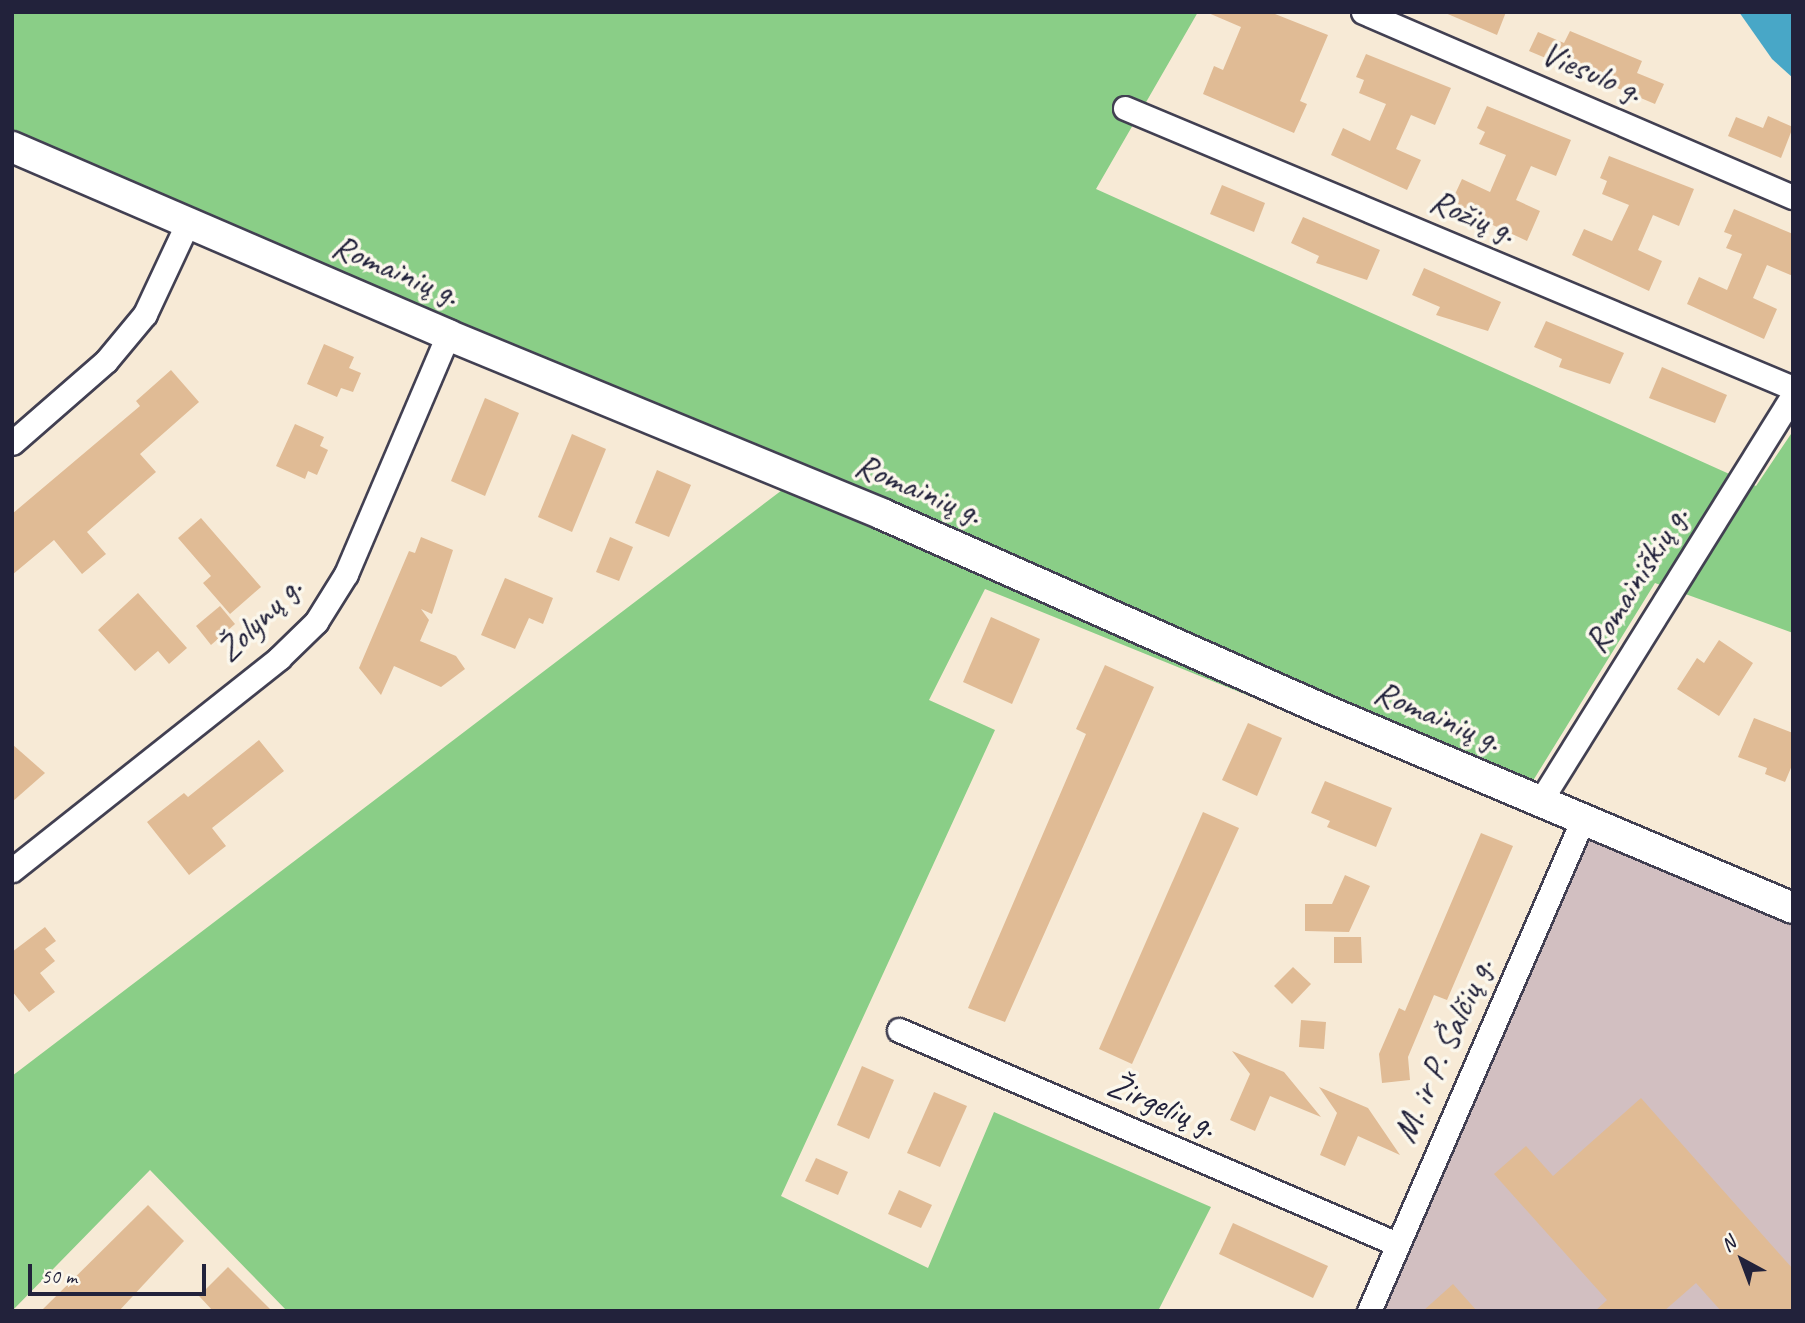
<!DOCTYPE html>
<meta charset="utf-8">
<style>
body{margin:0}
#map{position:relative;width:1805px;height:1323px;overflow:hidden;background:#f7ead6;font-family:Caveat,sans-serif}
div>[style]{position:absolute}
.industrial>*{inset:0;background:#d2bfc1}
.green>*{inset:0;background:#8ace87}
.water>*{inset:0;background:#48a7c7}
.building>*{inset:0;background:#e0bb95}
.roads{filter:drop-shadow(2px 0 #424052) drop-shadow(-2px 0 #424052) drop-shadow(0 2px #424052) drop-shadow(0 -2px #424052)}
.minor>*{height:23px;margin:-11.5px;padding:0 11.5px;transform-origin:11.5px;border-radius:11.5px;background:#fff}
.major>*{height:30px;margin:-15px;padding:0 15px;transform-origin:15px;border-radius:15px;background:#fff}
span{translate:-50% -50%;white-space:nowrap;text-align:center;line-height:1.15;-webkit-text-stroke:7px #fbf7ec;paint-order:stroke}
.street-label{font-size:35px;color:#22223b}
.frame{position:absolute;inset:0;border:14px solid #22223b;pointer-events:none}
.north{position:absolute;left:1707px;top:1225px;width:70px;height:70px;-webkit-text-stroke:5px #fbf7ec;paint-order:stroke;rotate:319deg;font-size:19px;font-weight:700;line-height:28px;text-align:center;color:#22223b}
.north::after{content:'';display:block;margin:auto;width:24px;height:32px;background:#22223b;clip-path:polygon(50% 0,100% 100%,50% 72%,0 100%)}
.scale{position:absolute;left:28px;top:1264px;width:178px;height:32px;box-sizing:border-box;border:4px solid #22223b;border-top:0;padding-left:9px;font-size:21px;line-height:24px;white-space:nowrap;color:#22223b;-webkit-text-stroke:5px #fbf7ec;paint-order:stroke}
</style>
<div id="map">
<div class="industrial">
<i style="clip-path:polygon(1589px 833px,1793px 922px,1793px 1311px,1382px 1311px)"></i>
</div>
<div class="green">
<i style="clip-path:polygon(12px 12px,1198px 12px,1096px 189px,1756px 486px,1793px 431px,1793px 633px,1655px 583px,1518px 805px,985px 589px,929px 700px,995px 730px,781px 1196px,928px 1268px,994px 1112px,1211px 1207px,1158px 1311px,287px 1311px,150px 1170px,12px 1311px,12px 1076px,790px 484px,12px 147px)"></i>
</div>
<div class="water">
<i style="clip-path:polygon(1739px 12px,1793px 12px,1793px 78px,1772px 59px)"></i>
</div>
<div class="building">
<i style="clip-path:polygon(1206px 12px,1270px 12px,1328px 35px,1300px 101px,1307px 104px,1294px 133px,1203px 94px,1214px 66px,1223px 70px,1241px 27px)"></i>
<i style="clip-path:polygon(1443px 12px,1506px 12px,1497px 35px)"></i>
<i style="clip-path:polygon(1570px 31px,1642px 61px,1637px 73px,1664px 84px,1655px 104px,1529px 51px,1538px 32px,1564px 43px)"></i>
<i style="clip-path:polygon(1366px 54px,1451px 88px,1435px 125px,1411px 115px,1396px 149px,1421px 160px,1407px 190px,1331px 155px,1343px 128px,1370px 141px,1386px 104px,1359px 93px,1364px 80px,1356px 77px)"></i>
<i style="clip-path:polygon(1487px 106px,1571px 140px,1556px 176px,1531px 166px,1516px 200px,1540px 211px,1527px 241px,1450px 205px,1462px 179px,1490px 192px,1506px 155px,1479px 144px,1485px 132px,1477px 128px)"></i>
<i style="clip-path:polygon(1768px 116px,1793px 127px,1781px 158px,1728px 136px,1736px 117px,1763px 128px)"></i>
<i style="clip-path:polygon(1609px 156px,1694px 189px,1679px 226px,1653px 215px,1638px 250px,1662px 261px,1649px 291px,1572px 255px,1584px 229px,1612px 241px,1629px 205px,1602px 194px,1607px 181px,1600px 178px)"></i>
<i style="clip-path:polygon(1222px 185px,1265px 203px,1254px 232px,1210px 214px)"></i>
<i style="clip-path:polygon(1734px 209px,1793px 234px,1793px 276px,1767px 265px,1753px 298px,1777px 309px,1764px 339px,1687px 304px,1699px 277px,1727px 290px,1742px 254px,1726px 248px,1732px 235px,1724px 232px)"></i>
<i style="clip-path:polygon(1303px 217px,1380px 250px,1367px 280px,1316px 263px,1319px 256px,1291px 243px)"></i>
<i style="clip-path:polygon(1424px 268px,1501px 302px,1488px 331px,1436px 315px,1440px 307px,1412px 295px)"></i>
<i style="clip-path:polygon(1546px 321px,1624px 353px,1610px 384px,1559px 367px,1562px 359px,1534px 347px)"></i>
<i style="clip-path:polygon(324px 344px,354px 357px,349px 368px,361px 373px,353px 392px,341px 388px,337px 397px,307px 384px)"></i>
<i style="clip-path:polygon(1662px 367px,1727px 395px,1715px 423px,1649px 398px)"></i>
<i style="clip-path:polygon(171px 370px,199px 402px,140px 454px,156px 472px,87px 532px,106px 554px,82px 574px,54px 540px,12px 575px,12px 514px,140px 406px,136px 401px)"></i>
<i style="clip-path:polygon(485px 398px,519px 413px,485px 496px,451px 481px)"></i>
<i style="clip-path:polygon(295px 424px,324px 437px,320px 446px,328px 450px,317px 475px,308px 471px,305px 479px,276px 466px)"></i>
<i style="clip-path:polygon(572px 434px,606px 449px,572px 532px,538px 517px)"></i>
<i style="clip-path:polygon(657px 470px,691px 485px,669px 537px,635px 523px)"></i>
<i style="clip-path:polygon(201px 518px,261px 587px,230px 614px,203px 583px,211px 576px,178px 538px)"></i>
<i style="clip-path:polygon(421px 537px,453px 550px,432px 614px,421px 609px,429px 620px,420px 641px,456px 656px,465px 669px,441px 687px,394px 666px,381px 695px,359px 668px,409px 551px,415px 553px)"></i>
<i style="clip-path:polygon(610px 537px,633px 547px,619px 581px,596px 572px)"></i>
<i style="clip-path:polygon(505px 578px,553px 598px,543px 624px,529px 618px,515px 649px,481px 635px)"></i>
<i style="clip-path:polygon(138px 593px,187px 648px,169px 664px,158px 651px,135px 671px,98px 630px)"></i>
<i style="clip-path:polygon(220px 606px,235px 624px,211px 645px,196px 626px)"></i>
<i style="clip-path:polygon(991px 617px,1040px 639px,1012px 704px,963px 682px)"></i>
<i style="clip-path:polygon(1719px 640px,1753px 663px,1719px 716px,1677px 689px,1697px 658px,1704px 663px)"></i>
<i style="clip-path:polygon(1105px 665px,1154px 687px,1005px 1022px,968px 1008px,1086px 734px,1076px 729px)"></i>
<i style="clip-path:polygon(1754px 718px,1793px 733px,1793px 763px,1785px 782px,1765px 774px,1767px 768px,1738px 757px)"></i>
<i style="clip-path:polygon(1248px 723px,1282px 738px,1257px 796px,1222px 780px)"></i>
<i style="clip-path:polygon(259px 740px,284px 771px,212px 828px,226px 846px,189px 875px,147px 822px,184px 793px,188px 797px)"></i>
<i style="clip-path:polygon(12px 744px,45px 773px,12px 802px)"></i>
<i style="clip-path:polygon(1325px 781px,1392px 808px,1376px 847px,1327px 827px,1330px 821px,1311px 813px)"></i>
<i style="clip-path:polygon(1203px 812px,1239px 828px,1132px 1064px,1099px 1049px)"></i>
<i style="clip-path:polygon(1481px 833px,1513px 846px,1447px 1000px,1434px 995px,1408px 1057px,1410px 1080px,1382px 1083px,1379px 1054px,1399px 1008px,1405px 1011px)"></i>
<i style="clip-path:polygon(1345px 875px,1370px 886px,1349px 932px,1305px 931px,1305px 904px,1332px 904px)"></i>
<i style="clip-path:polygon(45px 927px,56px 941px,45px 949px,55px 961px,40px 973px,55px 992px,29px 1012px,12px 991px,12px 952px)"></i>
<i style="clip-path:polygon(1334px 937px,1361px 937px,1362px 963px,1334px 963px)"></i>
<i style="clip-path:polygon(1293px 967px,1311px 984px,1292px 1004px,1274px 986px)"></i>
<i style="clip-path:polygon(1301px 1020px,1326px 1022px,1324px 1049px,1299px 1047px)"></i>
<i style="clip-path:polygon(1232px 1051px,1284px 1072px,1321px 1117px,1270px 1096px,1255px 1131px,1230px 1120px,1250px 1074px)"></i>
<i style="clip-path:polygon(862px 1066px,894px 1080px,869px 1139px,837px 1125px)"></i>
<i style="clip-path:polygon(1319px 1087px,1368px 1108px,1400px 1155px,1358px 1136px,1345px 1166px,1320px 1155px,1337px 1113px)"></i>
<i style="clip-path:polygon(934px 1092px,967px 1106px,940px 1167px,907px 1153px)"></i>
<i style="clip-path:polygon(1641px 1098px,1793px 1269px,1793px 1311px,1721px 1311px,1696px 1283px,1664px 1311px,1595px 1311px,1607px 1300px,1494px 1174px,1526px 1146px,1553px 1176px)"></i>
<i style="clip-path:polygon(816px 1158px,848px 1172px,838px 1195px,805px 1181px)"></i>
<i style="clip-path:polygon(899px 1190px,932px 1205px,921px 1228px,888px 1214px)"></i>
<i style="clip-path:polygon(148px 1205px,184px 1241px,119px 1311px,41px 1311px)"></i>
<i style="clip-path:polygon(1233px 1223px,1328px 1266px,1313px 1298px,1219px 1254px)"></i>
<i style="clip-path:polygon(228px 1267px,272px 1311px,213px 1311px,199px 1296px)"></i>
<i style="clip-path:polygon(1453px 1284px,1477px 1311px,1423px 1311px)"></i>
</div>
<div class="roads">
<div class="minor">
<i style="left:1363px;top:12px;width:468px;rotate:23.3deg"></i>
<i style="left:1125px;top:108px;width:724px;rotate:22.74deg"></i>
<i style="left:12px;top:443px;width:125px;rotate:-41.1deg"></i>
<i style="left:106px;top:361px;width:61px;rotate:-50.3deg"></i>
<i style="left:145px;top:314px;width:102px;rotate:-64.9deg"></i>
<i style="left:1541px;top:800px;width:477px;rotate:-58.1deg"></i>
<i style="left:12px;top:870px;width:341px;rotate:-38.4deg"></i>
<i style="left:279px;top:658px;width:52px;rotate:-44.2deg"></i>
<i style="left:316px;top:622px;width:57px;rotate:-58deg"></i>
<i style="left:346px;top:574px;width:260px;rotate:-66.9deg"></i>
<i style="left:899px;top:1030px;width:542px;rotate:23.25deg"></i>
<i style="left:1369px;top:1311px;width:537px;rotate:-66.49deg"></i>
</div>
<div class="major">
<i style="left:12px;top:147px;width:475px;rotate:23.3deg"></i>
<i style="left:448px;top:335px;width:469px;rotate:22.4deg"></i>
<i style="left:882px;top:514px;width:489px;rotate:23.9deg"></i>
<i style="left:1329px;top:712px;width:504px;rotate:22.9deg"></i>
</div>
</div>
<div class="street-label">
<span style="left:1592px;top:72px;rotate:23deg">Viesulo g.</span>
<span style="left:1473px;top:216px;rotate:23deg">Rožių g.</span>
<span style="left:396px;top:270px;rotate:23deg">Romainių g.</span>
<span style="left:919px;top:489px;rotate:23deg">Romainių g.</span>
<span style="left:1636px;top:579px;rotate:-58deg">Romainiškių g.</span>
<span style="left:259px;top:619px;rotate:-45deg">Žolynų g.</span>
<span style="left:1438px;top:716px;rotate:23deg">Romainių g.</span>
<span style="left:1443px;top:1050px;rotate:-66deg">M. ir P. Šalčių g.</span>
<span style="left:1162px;top:1105px;rotate:23deg">Žirgelių g.</span>
</div>
<div class="frame"></div>
<div class="north">N</div>
<div class="scale">50 m</div>
</div>
